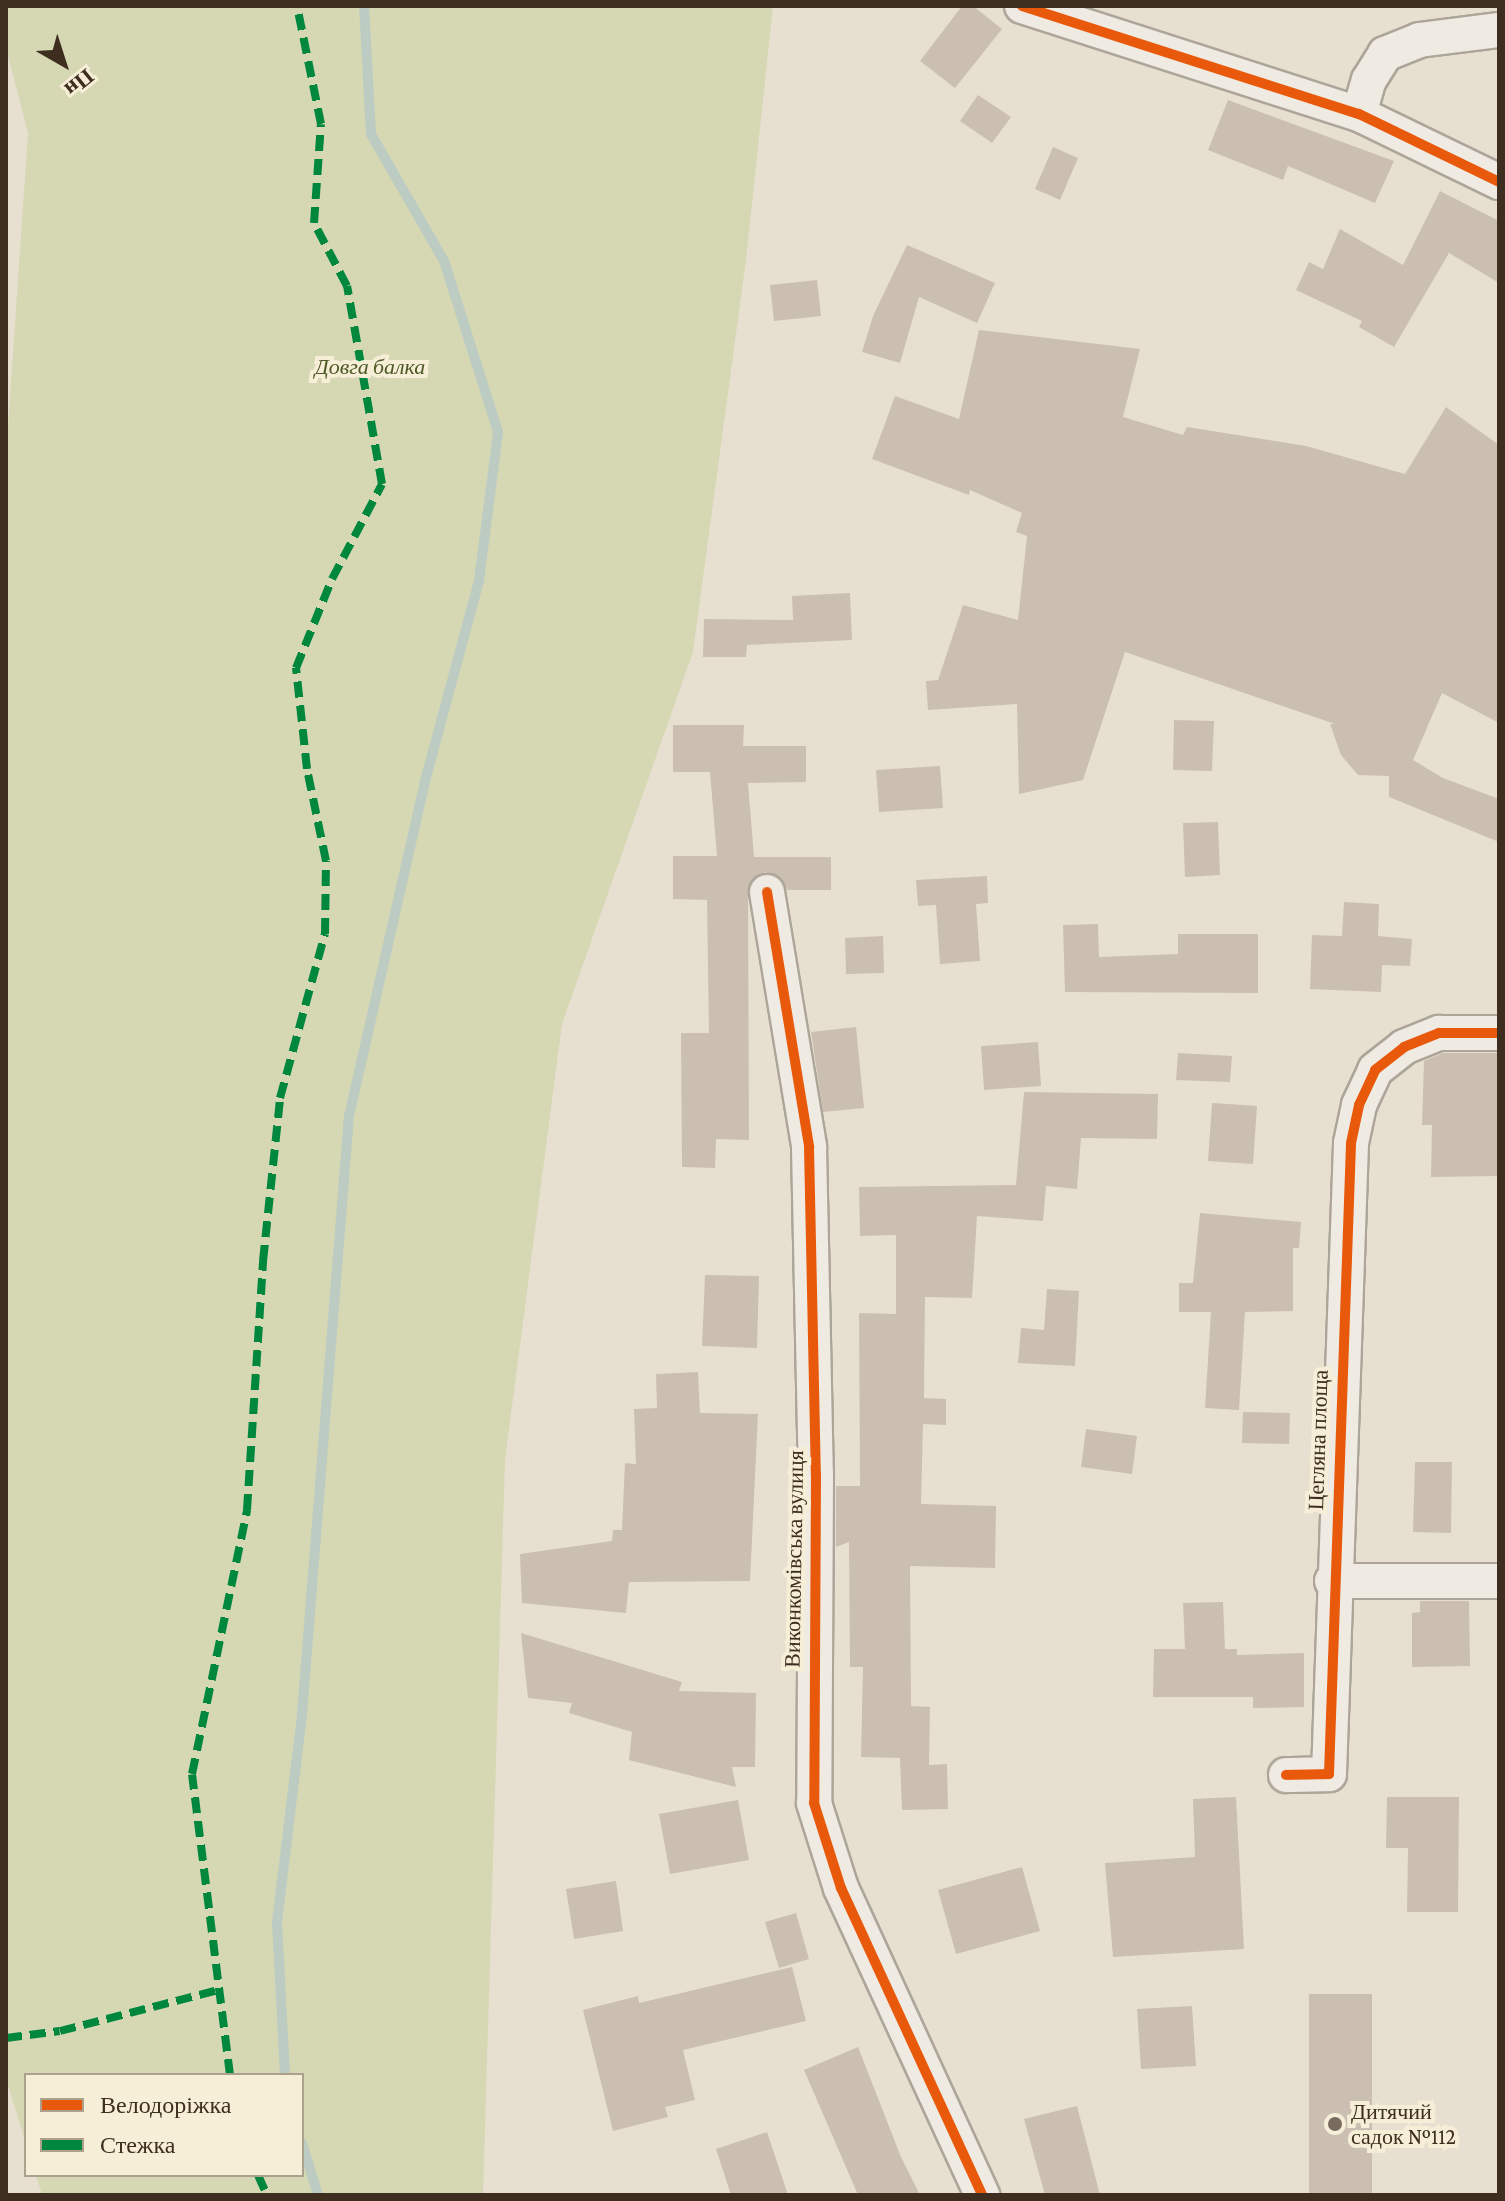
<!DOCTYPE html>
<meta charset="utf-8">
<style>
body{margin:0}
#map{position:relative;width:1505px;height:2201px;overflow:hidden;background:#e7e0d1;font-family:"Crimson Pro",serif}
div>[style]{position:absolute}
.green>*{inset:0;background:#d6d7b3}
.stream>*{height:10px;margin:-5px;padding:0 5px;transform-origin:5px;border-radius:5px;background:#bcccc2}
.building>*{inset:0;background:#cbbfb2}
.roads{filter:drop-shadow(2px 0 #ada599) drop-shadow(-2px 0 #ada599) drop-shadow(0 2px #ada599) drop-shadow(0 -2px #ada599)}
.minor>*{height:34px;margin:-17px;padding:0 17px;transform-origin:17px;border-radius:17px;background:#efebe3}
.quiet>*{height:8px;margin-top:-4px;transform-origin:0;background:repeating-linear-gradient(90deg,#00873e 0 16px,transparent 0 24px)}
.cycleway>*{height:10px;margin:-5px;padding:0 5px;transform-origin:5px;border-radius:5px;background:#e8590c}
.dots>*{width:22px;height:22px;translate:-50% -50%;box-sizing:border-box;border:4px solid #f7eed8;border-radius:50%}
span{translate:-50% -50%;white-space:nowrap;text-align:center;line-height:1.15;-webkit-text-stroke:8px #f7eed8;paint-order:stroke}
.park-label{font-size:22px;color:#4d5a26;font-style:italic}
.street-label{font-size:22px;color:#3d2e20}
.poi-label{font-size:22px;color:#3d2e20}
.left{translate:0 -50%;text-align:left}
.frame{position:absolute;inset:0;border:8px solid #3d2e20;pointer-events:none}
.legend{position:absolute;left:24px;top:2073px;width:280px;height:104px;box-sizing:border-box;background:#f7eed8;border:2px solid #ada18e;margin:0;padding:10px 14px;list-style:none;font-size:24px;color:#3d2e20}
.legend li{display:flex;align-items:center;gap:16px;height:40px}
.legend b{width:40px;border:2px solid #ada18e}
.north{position:absolute;left:24px;top:24px;width:80px;height:80px;-webkit-text-stroke:6px #f7eed8;paint-order:stroke;rotate:141deg;font-size:22px;font-weight:700;line-height:32px;text-align:center;color:#3d2e20}
.north::after{content:'';display:block;margin:auto;width:28px;height:36px;background:#3d2e20;clip-path:polygon(50% 0,100% 100%,50% 72%,0 100%)}
</style>
<div id="map">
<div class="green">
<i style="clip-path:polygon(6px 6px,773px 6px,746px 260px,693px 652px,562px 1024px,505px 1460px,483px 2195px,42px 2195px,36px 2175px,302px 2175px,302px 2075px,26px 2075px,26px 2143px,6px 2079px,6px 455px,28px 133px,6px 48px)"></i>
</div>
<div class="stream">
<i style="left:285px;top:2075px;width:153px;rotate:-93deg"></i>
<i style="left:277px;top:1922px;width:209px;rotate:-83.1deg"></i>
<i style="left:302px;top:1714px;width:600px;rotate:-85.51deg"></i>
<i style="left:349px;top:1116px;width:344px;rotate:-77.2deg"></i>
<i style="left:425px;top:781px;width:207px;rotate:-74.9deg"></i>
<i style="left:479px;top:581px;width:150px;rotate:-82.7deg"></i>
<i style="left:498px;top:432px;width:179px;rotate:-107.5deg"></i>
<i style="left:444px;top:261px;width:146px;rotate:-119.9deg"></i>
<i style="left:371px;top:134px;width:128px;rotate:-93.1deg"></i>
<i style="left:302px;top:2143px;width:54px;rotate:72.9deg"></i>
</div>
<div class="building">
<i style="clip-path:polygon(962px 6px,973px 6px,1002px 29px,955px 88px,920px 61px)"></i>
<i style="clip-path:polygon(978px 95px,1011px 117px,992px 143px,960px 121px)"></i>
<i style="clip-path:polygon(1228px 100px,1394px 161px,1375px 203px,1288px 166px,1283px 180px,1208px 150px)"></i>
<i style="clip-path:polygon(1053px 147px,1078px 158px,1060px 200px,1035px 189px)"></i>
<i style="clip-path:polygon(1440px 191px,1499px 221px,1499px 283px,1449px 253px,1394px 347px,1359px 327px,1362px 321px,1296px 290px,1309px 262px,1323px 269px,1340px 229px,1403px 265px)"></i>
<i style="clip-path:polygon(907px 245px,995px 283px,977px 323px,919px 297px,900px 363px,862px 352px,873px 316px)"></i>
<i style="clip-path:polygon(817px 280px,821px 316px,774px 321px,770px 285px)"></i>
<i style="clip-path:polygon(979px 330px,1140px 349px,1123px 417px,1183px 435px,1187px 427px,1306px 446px,1405px 474px,1446px 407px,1499px 445px,1499px 723px,1442px 693px,1413px 760px,1443px 778px,1499px 799px,1499px 842px,1389px 797px,1389px 776px,1358px 775px,1341px 755px,1330px 724px,1335px 724px,1125px 652px,1083px 780px,1019px 794px,1017px 704px,928px 710px,926px 681px,938px 680px,963px 605px,1018px 620px,1027px 536px,1016px 532px,1022px 513px,970px 490px,969px 495px,872px 459px,895px 396px,959px 419px)"></i>
<i style="clip-path:polygon(850px 593px,852px 640px,747px 645px,746px 657px,703px 657px,704px 619px,793px 620px,792px 596px)"></i>
<i style="clip-path:polygon(1174px 720px,1214px 721px,1212px 771px,1173px 770px)"></i>
<i style="clip-path:polygon(673px 725px,744px 725px,743px 746px,806px 746px,806px 782px,748px 783px,754px 857px,831px 857px,831px 890px,787px 890px,782px 879px,765px 872px,748px 886px,749px 1140px,716px 1139px,715px 1168px,682px 1167px,681px 1033px,709px 1033px,707px 900px,673px 899px,673px 856px,717px 856px,710px 772px,673px 772px)"></i>
<i style="clip-path:polygon(940px 766px,943px 808px,879px 812px,876px 770px)"></i>
<i style="clip-path:polygon(1218px 822px,1220px 875px,1185px 877px,1183px 823px)"></i>
<i style="clip-path:polygon(987px 876px,988px 903px,976px 904px,980px 961px,940px 964px,936px 905px,918px 906px,916px 880px)"></i>
<i style="clip-path:polygon(1344px 902px,1379px 904px,1378px 936px,1412px 939px,1410px 966px,1382px 965px,1381px 992px,1310px 989px,1312px 935px,1342px 936px)"></i>
<i style="clip-path:polygon(1098px 924px,1099px 957px,1178px 954px,1178px 934px,1258px 934px,1258px 993px,1065px 992px,1063px 925px)"></i>
<i style="clip-path:polygon(883px 936px,884px 973px,846px 974px,845px 938px)"></i>
<i style="clip-path:polygon(856px 1027px,864px 1108px,823px 1112px,811px 1032px)"></i>
<i style="clip-path:polygon(1038px 1042px,1041px 1086px,984px 1090px,981px 1046px)"></i>
<i style="clip-path:polygon(1178px 1053px,1232px 1056px,1230px 1082px,1176px 1080px)"></i>
<i style="clip-path:polygon(1443px 1053px,1499px 1053px,1499px 1176px,1431px 1177px,1432px 1125px,1422px 1125px,1424px 1061px)"></i>
<i style="clip-path:polygon(1024px 1092px,1158px 1094px,1157px 1139px,1081px 1138px,1077px 1189px,1046px 1186px,1043px 1221px,977px 1216px,972px 1298px,925px 1297px,924px 1398px,946px 1399px,946px 1425px,923px 1424px,921px 1504px,996px 1506px,995px 1568px,910px 1566px,911px 1706px,930px 1707px,929px 1765px,947px 1764px,948px 1809px,902px 1810px,900px 1758px,861px 1757px,863px 1667px,850px 1667px,849px 1542px,836px 1547px,836px 1486px,860px 1486px,859px 1313px,896px 1314px,896px 1235px,860px 1236px,859px 1187px,1016px 1185px)"></i>
<i style="clip-path:polygon(1212px 1103px,1257px 1106px,1253px 1164px,1208px 1161px)"></i>
<i style="clip-path:polygon(1200px 1213px,1301px 1222px,1299px 1248px,1293px 1248px,1293px 1311px,1245px 1312px,1239px 1410px,1205px 1408px,1211px 1312px,1179px 1312px,1179px 1283px,1193px 1283px)"></i>
<i style="clip-path:polygon(705px 1275px,759px 1276px,757px 1348px,702px 1346px)"></i>
<i style="clip-path:polygon(1047px 1289px,1079px 1291px,1075px 1366px,1018px 1363px,1021px 1328px,1044px 1330px)"></i>
<i style="clip-path:polygon(698px 1372px,700px 1413px,758px 1414px,750px 1581px,629px 1582px,626px 1613px,522px 1603px,520px 1554px,612px 1541px,613px 1530px,622px 1530px,625px 1463px,636px 1464px,634px 1409px,657px 1408px,656px 1374px)"></i>
<i style="clip-path:polygon(1243px 1412px,1290px 1413px,1289px 1444px,1242px 1443px)"></i>
<i style="clip-path:polygon(1086px 1429px,1137px 1436px,1132px 1474px,1081px 1467px)"></i>
<i style="clip-path:polygon(1415px 1462px,1452px 1462px,1451px 1533px,1413px 1532px)"></i>
<i style="clip-path:polygon(1420px 1601px,1469px 1601px,1470px 1666px,1412px 1667px,1412px 1613px,1420px 1612px)"></i>
<i style="clip-path:polygon(1223px 1602px,1225px 1649px,1237px 1649px,1237px 1655px,1304px 1653px,1304px 1707px,1253px 1708px,1253px 1697px,1153px 1697px,1154px 1649px,1185px 1649px,1183px 1603px)"></i>
<i style="clip-path:polygon(521px 1633px,682px 1682px,679px 1691px,756px 1693px,755px 1767px,732px 1767px,736px 1787px,629px 1760px,632px 1732px,569px 1713px,572px 1703px,528px 1698px)"></i>
<i style="clip-path:polygon(1236px 1797px,1244px 1949px,1113px 1957px,1105px 1863px,1195px 1857px,1193px 1799px)"></i>
<i style="clip-path:polygon(1387px 1797px,1459px 1797px,1458px 1912px,1407px 1912px,1408px 1848px,1386px 1848px)"></i>
<i style="clip-path:polygon(738px 1800px,749px 1860px,670px 1874px,659px 1814px)"></i>
<i style="clip-path:polygon(1022px 1867px,1040px 1931px,956px 1954px,938px 1890px)"></i>
<i style="clip-path:polygon(616px 1881px,623px 1931px,574px 1939px,566px 1889px)"></i>
<i style="clip-path:polygon(796px 1913px,809px 1959px,779px 1968px,765px 1922px)"></i>
<i style="clip-path:polygon(792px 1967px,806px 2021px,683px 2050px,695px 2100px,665px 2107px,668px 2117px,613px 2131px,583px 2010px,638px 1996px,639px 2003px)"></i>
<i style="clip-path:polygon(1309px 1994px,1372px 1994px,1372px 2195px,1309px 2195px)"></i>
<i style="clip-path:polygon(1192px 2006px,1196px 2066px,1141px 2069px,1137px 2009px)"></i>
<i style="clip-path:polygon(858px 2047px,901px 2157px,920px 2195px,858px 2195px,804px 2070px)"></i>
<i style="clip-path:polygon(1077px 2106px,1100px 2195px,1045px 2195px,1024px 2119px)"></i>
<i style="clip-path:polygon(767px 2132px,788px 2195px,731px 2195px,716px 2149px)"></i>
</div>
<div class="roads">
<div class="minor">
<i style="left:1022px;top:6px;width:354px;rotate:17.8deg"></i>
<i style="left:1359px;top:114px;width:156px;rotate:25.9deg"></i>
<i style="left:1359px;top:114px;width:35px;rotate:-74deg"></i>
<i style="left:1369px;top:80px;width:31px;rotate:-58deg"></i>
<i style="left:1385px;top:54px;width:37px;rotate:-22deg"></i>
<i style="left:1419px;top:40px;width:81px;rotate:-7.1deg"></i>
<i style="left:767px;top:892px;width:258px;rotate:80.6deg"></i>
<i style="left:809px;top:1147px;width:328px;rotate:88.8deg"></i>
<i style="left:816px;top:1475px;width:328px;rotate:90.3deg"></i>
<i style="left:814px;top:1803px;width:89px;rotate:72.4deg"></i>
<i style="left:841px;top:1888px;width:338px;rotate:65.3deg"></i>
<i style="left:1332px;top:1581px;width:167px"></i>
<i style="left:1286px;top:1775px;width:43px;rotate:-1.3deg"></i>
<i style="left:1329px;top:1774px;width:631px;rotate:-88deg"></i>
<i style="left:1351px;top:1143px;width:39px;rotate:-78deg"></i>
<i style="left:1359px;top:1105px;width:38px;rotate:-65deg"></i>
<i style="left:1375px;top:1070px;width:37px;rotate:-38deg"></i>
<i style="left:1404px;top:1047px;width:38px;rotate:-22deg"></i>
<i style="left:1439px;top:1033px;width:60px"></i>
</div>
</div>
<div class="quiet">
<i style="left:6px;top:2038px;width:54px;rotate:-7.4deg"></i>
<i style="left:60px;top:2031px;width:164px;rotate:-14.5deg"></i>
<i style="left:230px;top:2075px;width:303px;rotate:-97.2deg"></i>
<i style="left:192px;top:1774px;width:270px;rotate:-78.2deg"></i>
<i style="left:247px;top:1510px;width:250px;rotate:-86.3deg"></i>
<i style="left:263px;top:1261px;width:164px;rotate:-84deg"></i>
<i style="left:280px;top:1098px;width:170px;rotate:-74.7deg"></i>
<i style="left:325px;top:934px;width:73px;rotate:-89.2deg"></i>
<i style="left:326px;top:861px;width:94px;rotate:-101.7deg"></i>
<i style="left:307px;top:769px;width:102px;rotate:-96.2deg"></i>
<i style="left:296px;top:668px;width:96px;rotate:-68deg"></i>
<i style="left:332px;top:579px;width:107px;rotate:-62.2deg"></i>
<i style="left:382px;top:484px;width:201px;rotate:-100deg"></i>
<i style="left:347px;top:286px;width:71px;rotate:-117.6deg"></i>
<i style="left:314px;top:223px;width:99px;rotate:-86deg"></i>
<i style="left:321px;top:124px;width:120px;rotate:-101.5deg"></i>
<i style="left:258px;top:2175px;width:22px;rotate:66deg"></i>
</div>
<div class="cycleway">
<i style="left:1022px;top:6px;width:354px;rotate:17.8deg"></i>
<i style="left:1359px;top:114px;width:156px;rotate:25.9deg"></i>
<i style="left:767px;top:892px;width:258px;rotate:80.6deg"></i>
<i style="left:809px;top:1147px;width:328px;rotate:88.8deg"></i>
<i style="left:816px;top:1475px;width:328px;rotate:90.3deg"></i>
<i style="left:814px;top:1803px;width:89px;rotate:72.4deg"></i>
<i style="left:841px;top:1888px;width:338px;rotate:65.3deg"></i>
<i style="left:1286px;top:1775px;width:43px;rotate:-1.3deg"></i>
<i style="left:1329px;top:1774px;width:631px;rotate:-88deg"></i>
<i style="left:1351px;top:1143px;width:39px;rotate:-78deg"></i>
<i style="left:1359px;top:1105px;width:38px;rotate:-65deg"></i>
<i style="left:1375px;top:1070px;width:37px;rotate:-38deg"></i>
<i style="left:1404px;top:1047px;width:38px;rotate:-22deg"></i>
<i style="left:1439px;top:1033px;width:60px"></i>
</div>
<div class="dots">
<i style="left:1335px;top:2124px;background:#786c5e"></i>
</div>
<div class="park-label">
<span style="left:370px;top:367px">Довга балка</span>
</div>
<div class="street-label">
<span style="left:1318px;top:1440px;rotate:-88deg">Цегляна площа</span>
<span style="left:794px;top:1559px;rotate:-89deg">Виконкомівська вулиця</span>
</div>
<div class="poi-label">
<span class="left" style="left:1351px;top:2124px">Дитячий<br>садок №112</span>
</div>
<div class="frame"></div>
<ul class="legend">
<li><b style="height:10px;background:#e8590c"></b>Велодоріжка</li>
<li><b style="height:10px;background:#00873e"></b>Стежка</li>
</ul>
<div class="north">Пн</div>
</div>
